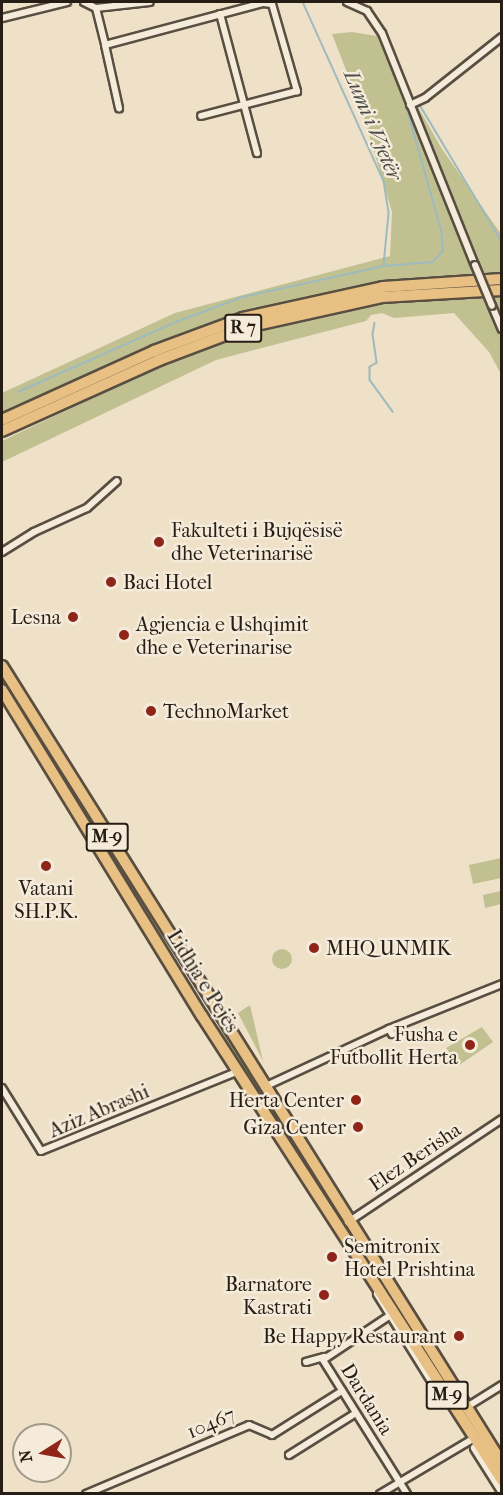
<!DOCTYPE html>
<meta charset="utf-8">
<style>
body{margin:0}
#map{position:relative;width:503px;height:1495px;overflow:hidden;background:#efe0c8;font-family:"IM FELL French Canon",serif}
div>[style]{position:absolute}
.green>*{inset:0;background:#c0c091}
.round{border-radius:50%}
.stream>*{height:1.5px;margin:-0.75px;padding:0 0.75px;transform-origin:0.75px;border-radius:0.75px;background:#9dbbbe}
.roads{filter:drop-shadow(2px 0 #584e41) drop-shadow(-2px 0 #584e41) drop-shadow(0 2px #584e41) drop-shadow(0 -2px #584e41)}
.street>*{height:6px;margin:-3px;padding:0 3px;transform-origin:3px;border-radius:3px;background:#f5ebdb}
.secondary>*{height:8px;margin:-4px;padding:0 4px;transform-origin:4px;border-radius:4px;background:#f5ebdb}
.highway>*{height:10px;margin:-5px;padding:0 5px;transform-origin:5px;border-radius:5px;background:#e8c084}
.bridges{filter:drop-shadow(2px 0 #584e41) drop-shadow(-2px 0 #584e41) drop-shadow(0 2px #584e41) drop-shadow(0 -2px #584e41)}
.street-bridge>*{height:6px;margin:-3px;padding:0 3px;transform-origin:3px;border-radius:3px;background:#f5ebdb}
.dots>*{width:16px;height:16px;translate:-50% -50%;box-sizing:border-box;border:3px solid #f5ebdb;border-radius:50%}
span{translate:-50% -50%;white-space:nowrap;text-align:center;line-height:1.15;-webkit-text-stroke:5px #f5ebdb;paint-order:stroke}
.shield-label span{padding:2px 4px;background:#f5ebdb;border:2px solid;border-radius:4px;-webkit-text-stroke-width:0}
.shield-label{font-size:18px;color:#261e14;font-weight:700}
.poi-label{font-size:20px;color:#261e14}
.left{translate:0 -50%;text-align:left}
.right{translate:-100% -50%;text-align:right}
.street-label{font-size:20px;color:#261e14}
.water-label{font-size:21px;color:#4a4d47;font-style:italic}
.frame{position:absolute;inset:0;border:3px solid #261e14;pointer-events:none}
.north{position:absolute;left:12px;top:1423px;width:60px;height:60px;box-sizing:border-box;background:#f5ebdb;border:2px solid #a2998b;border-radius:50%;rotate:259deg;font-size:16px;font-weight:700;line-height:24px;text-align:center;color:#261e14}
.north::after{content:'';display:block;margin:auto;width:21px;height:27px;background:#8f2418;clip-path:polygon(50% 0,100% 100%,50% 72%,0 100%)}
</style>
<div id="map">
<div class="green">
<i style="clip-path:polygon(352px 32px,377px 36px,442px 149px,501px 234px,501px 374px,489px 352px,454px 313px,394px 318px,382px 313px,371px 315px,366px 321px,216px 360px,2px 462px,2px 441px,80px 404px,69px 382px,2px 414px,2px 393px,175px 313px,390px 256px,392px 212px,362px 111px,332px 34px)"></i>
<i style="clip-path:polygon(2px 670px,129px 878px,200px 992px,149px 918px,2px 676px)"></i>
<i style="clip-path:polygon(501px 858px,501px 878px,473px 884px,469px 865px)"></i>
<i style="clip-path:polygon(501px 891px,501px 904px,485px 908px,483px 895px)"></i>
<i class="round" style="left:272px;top:949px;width:20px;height:20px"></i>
<i style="clip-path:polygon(250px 1005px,263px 1061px,238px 1013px)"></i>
<i style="clip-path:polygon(212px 1012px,336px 1208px,335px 1209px,224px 1037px)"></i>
<i style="clip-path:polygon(482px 1027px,493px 1042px,458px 1066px,446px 1048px)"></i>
</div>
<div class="stream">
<i style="left:303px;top:2px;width:196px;rotate:65.7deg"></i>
<i style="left:384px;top:181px;width:33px;rotate:81deg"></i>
<i style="left:389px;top:214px;width:51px;rotate:95.6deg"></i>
<i style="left:420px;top:105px;width:160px;rotate:59.1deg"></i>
<i style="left:375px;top:323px;width:11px;rotate:100deg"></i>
<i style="left:373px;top:334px;width:29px;rotate:82deg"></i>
<i style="left:377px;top:363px;width:8px;rotate:150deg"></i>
<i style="left:370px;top:367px;width:13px;rotate:90deg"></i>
<i style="left:370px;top:380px;width:39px;rotate:54deg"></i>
<i style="left:18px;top:392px;width:173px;rotate:-23.9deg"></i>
<i style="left:176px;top:322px;width:72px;rotate:-20.5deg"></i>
<i style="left:243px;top:297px;width:144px;rotate:-12.4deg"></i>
<i style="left:384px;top:266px;width:49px;rotate:-4.7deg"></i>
<i style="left:433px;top:262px;width:15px;rotate:-48deg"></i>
<i style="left:443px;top:251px;width:21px;rotate:-95deg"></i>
<i style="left:441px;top:230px;width:117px;rotate:-105.8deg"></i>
</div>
<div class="roads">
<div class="street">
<i style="left:84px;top:2px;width:13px;rotate:27deg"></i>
<i style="left:96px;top:8px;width:38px;rotate:76deg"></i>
<i style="left:105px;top:45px;width:163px;rotate:-14.9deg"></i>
<i style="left:263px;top:3px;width:9px;rotate:6deg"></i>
<i style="left:272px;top:4px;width:91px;rotate:74deg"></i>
<i style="left:297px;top:91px;width:99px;rotate:165.4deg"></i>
<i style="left:347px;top:2px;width:22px;rotate:24deg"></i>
<i style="left:367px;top:11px;width:27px;rotate:56deg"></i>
<i style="left:382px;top:33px;width:250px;rotate:68.2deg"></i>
<i style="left:96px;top:8px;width:54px;rotate:-6.3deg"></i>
<i style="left:220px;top:14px;width:144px;rotate:75.1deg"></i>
<i style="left:2px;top:18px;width:67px;rotate:-13.8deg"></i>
<i style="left:105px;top:45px;width:65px;rotate:77.5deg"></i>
<i style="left:410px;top:105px;width:17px;rotate:-25deg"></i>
<i style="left:425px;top:98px;width:98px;rotate:-38.4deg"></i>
<i style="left:492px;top:306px;width:25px;rotate:67deg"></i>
<i style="left:2px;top:552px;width:38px;rotate:-32deg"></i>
<i style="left:34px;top:532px;width:58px;rotate:-24.4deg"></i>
<i style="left:87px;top:508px;width:40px;rotate:-42deg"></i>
<i style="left:389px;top:1029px;width:122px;rotate:-21.7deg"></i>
<i style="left:264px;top:1087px;width:138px;rotate:-24.9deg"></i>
<i style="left:389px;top:1029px;width:6px;rotate:59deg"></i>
<i style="left:2px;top:1088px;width:74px;rotate:58.2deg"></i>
<i style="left:41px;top:1151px;width:214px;rotate:-22deg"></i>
<i style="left:348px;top:1222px;width:185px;rotate:-33.8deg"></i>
<i style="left:389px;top:1316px;width:79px;rotate:146.3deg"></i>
<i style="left:323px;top:1360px;width:158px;rotate:57.9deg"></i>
<i style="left:306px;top:1362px;width:19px;rotate:-16deg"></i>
<i style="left:470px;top:1405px;width:38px;rotate:-32deg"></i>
<i style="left:289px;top:1455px;width:79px;rotate:-32.1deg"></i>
<i style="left:86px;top:1494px;width:177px;rotate:-22.9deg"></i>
<i style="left:249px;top:1425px;width:25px;rotate:23deg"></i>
<i style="left:272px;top:1435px;width:83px;rotate:-32.2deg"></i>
<i style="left:380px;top:1494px;width:106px;rotate:-30.7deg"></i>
</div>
<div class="secondary">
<i style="left:378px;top:1294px;width:100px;rotate:58.1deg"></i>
<i style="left:475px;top:1448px;width:51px;rotate:57.9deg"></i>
</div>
<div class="highway">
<i style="left:2px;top:420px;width:167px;rotate:-24.4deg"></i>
<i style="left:154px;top:351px;width:95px;rotate:-20.3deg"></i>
<i style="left:243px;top:318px;width:143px;rotate:-12.5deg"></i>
<i style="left:383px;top:287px;width:119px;rotate:-3.8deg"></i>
<i style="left:2px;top:431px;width:172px;rotate:-24.3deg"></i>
<i style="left:159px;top:360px;width:94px;rotate:-20.6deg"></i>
<i style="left:247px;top:327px;width:138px;rotate:-12.5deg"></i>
<i style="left:382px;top:297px;width:120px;rotate:-3.3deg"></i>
<i style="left:2px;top:666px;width:941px;rotate:57.9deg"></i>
<i style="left:2px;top:690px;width:382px;rotate:58.5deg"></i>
<i style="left:202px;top:1016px;width:553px;rotate:57.12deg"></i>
</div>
</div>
<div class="bridges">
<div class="street-bridge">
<i style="left:475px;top:265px;width:44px;rotate:67.5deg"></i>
</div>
</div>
<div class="dots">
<i style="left:159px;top:542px;background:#8f2418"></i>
<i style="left:111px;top:582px;background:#8f2418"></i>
<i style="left:73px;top:617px;background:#8f2418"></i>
<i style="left:124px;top:635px;background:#8f2418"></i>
<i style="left:151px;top:711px;background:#8f2418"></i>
<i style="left:46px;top:866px;background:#8f2418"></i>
<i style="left:314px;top:948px;background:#8f2418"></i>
<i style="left:470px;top:1045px;background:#8f2418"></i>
<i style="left:356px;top:1100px;background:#8f2418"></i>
<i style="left:358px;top:1127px;background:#8f2418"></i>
<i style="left:332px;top:1257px;background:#8f2418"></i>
<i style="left:324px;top:1295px;background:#8f2418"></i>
<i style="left:459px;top:1336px;background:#8f2418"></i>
</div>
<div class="shield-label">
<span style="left:243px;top:328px">R 7</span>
<span style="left:107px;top:837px">M-9</span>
<span style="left:447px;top:1395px">M-9</span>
</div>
<div class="poi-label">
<span class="left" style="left:171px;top:542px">Fakulteti i Bujqësisë<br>dhe Veterinarisë</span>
<span class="left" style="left:123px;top:582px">Baci Hotel</span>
<span class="right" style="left:61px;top:617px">Lesna</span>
<span class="left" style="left:136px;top:636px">Agjencia e Ushqimit<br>dhe e Veterinarise</span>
<span class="left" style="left:163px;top:711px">TechnoMarket</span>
<span style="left:46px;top:900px">Vatani<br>SH.P.K.</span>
<span class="left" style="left:326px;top:948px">MHQ UNMIK</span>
<span class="right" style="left:458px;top:1046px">Fusha e<br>Futbollit Herta</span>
<span class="right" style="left:344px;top:1100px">Herta Center</span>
<span class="right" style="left:346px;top:1127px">Giza Center</span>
<span class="left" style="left:344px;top:1258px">Semitronix<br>Hotel Prishtina</span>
<span class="right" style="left:312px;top:1296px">Barnatore<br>Kastrati</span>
<span class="right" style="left:447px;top:1336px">Be Happy Restaurant</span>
</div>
<div class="street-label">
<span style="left:203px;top:981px;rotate:58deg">Lidhja e Pejës</span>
<span style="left:99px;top:1111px;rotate:-23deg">Aziz Abrashi</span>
<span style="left:415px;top:1157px;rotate:-34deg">Elez Berisha</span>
<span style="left:367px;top:1399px;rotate:58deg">Dardania</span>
<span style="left:211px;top:1423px;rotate:-23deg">10467</span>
</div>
<div class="water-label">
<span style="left:373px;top:125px;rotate:67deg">Lumi i Vjetër</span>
</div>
<div class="frame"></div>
<div class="north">N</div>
</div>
